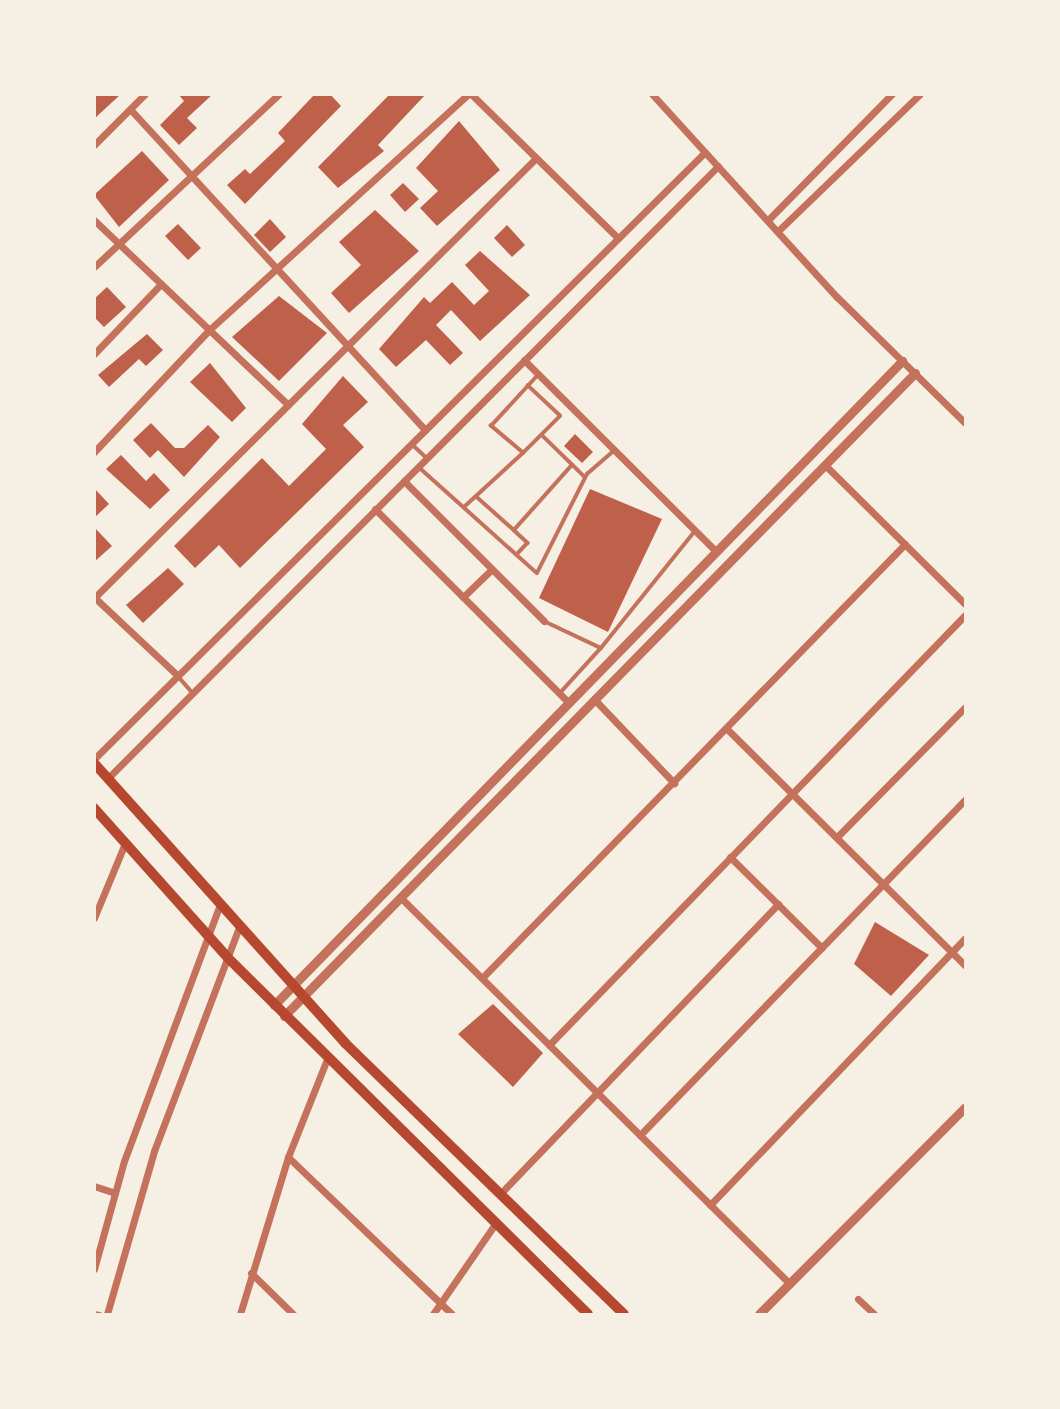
<!DOCTYPE html>
<style>
body{margin:0}
#map{position:relative;width:1060px;height:1409px;overflow:hidden;background:#f6efe4;font-family:"PT Sans Narrow",sans-serif}
div>[style]{position:absolute}
.building>*{inset:0;background:#bf614a}
.service>*{height:3.5px;margin:-1.75px;padding:0 1.75px;transform-origin:1.75px;border-radius:1.75px;background:#c5725c}
.minor>*{height:7px;margin:-3.5px;padding:0 3.5px;transform-origin:3.5px;border-radius:3.5px;background:#c5725c}
.tertiary>*{height:9px;margin:-4.5px;padding:0 4.5px;transform-origin:4.5px;border-radius:4.5px;background:#c5725c}
.secondary>*{height:10px;margin:-5px;padding:0 5px;transform-origin:5px;border-radius:5px;background:#b5482f}
span{translate:-50% -50%;white-space:nowrap;text-align:center;line-height:1.15;-webkit-text-stroke:6px #f6efe4;paint-order:stroke}
.frame{position:absolute;inset:0;border:96px solid #f6efe4;pointer-events:none}
</style>
<div id="map">
<div class="building">
<i style="clip-path:polygon(94px 94px,121px 94px,94px 119px)"></i>
<i style="clip-path:polygon(178px 94px,213px 94px,187px 118px,197px 128px,179px 145px,160px 125px,184px 101px)"></i>
<i style="clip-path:polygon(315px 94px,330px 94px,341px 106px,245px 204px,227px 185px,245px 169px,250px 174px,285px 141px,278px 133px)"></i>
<i style="clip-path:polygon(390px 94px,426px 94px,378px 145px,384px 151px,338px 188px,318px 167px)"></i>
<i style="clip-path:polygon(459px 121px,500px 170px,437px 226px,420px 208px,438px 191px,416px 168px)"></i>
<i style="clip-path:polygon(142px 151px,169px 180px,119px 227px,94px 195px)"></i>
<i style="clip-path:polygon(403px 183px,419px 199px,405px 212px,390px 195px)"></i>
<i style="clip-path:polygon(375px 210px,419px 251px,349px 313px,331px 293px,361px 265px,339px 242px)"></i>
<i style="clip-path:polygon(270px 219px,286px 237px,270px 252px,254px 235px)"></i>
<i style="clip-path:polygon(178px 224px,201px 248px,188px 260px,165px 236px)"></i>
<i style="clip-path:polygon(507px 225px,525px 245px,512px 257px,494px 238px)"></i>
<i style="clip-path:polygon(480px 251px,530px 295px,480px 341px,451px 310px,436px 325px,463px 353px,450px 365px,426px 340px,396px 367px,379px 349px,424px 297px,430px 303px,452px 282px,474px 305px,489px 291px,465px 265px)"></i>
<i style="clip-path:polygon(107px 287px,126px 307px,104px 327px,94px 317px,94px 299px)"></i>
<i style="clip-path:polygon(279px 296px,327px 333px,279px 381px,232px 337px)"></i>
<i style="clip-path:polygon(147px 334px,163px 350px,146px 366px,139px 359px,109px 387px,98px 375px)"></i>
<i style="clip-path:polygon(210px 363px,246px 408px,232px 422px,190px 382px)"></i>
<i style="clip-path:polygon(343px 376px,368px 402px,343px 425px,364px 447px,240px 568px,219px 545px,195px 568px,174px 546px,262px 458px,289px 486px,326px 449px,302px 424px)"></i>
<i style="clip-path:polygon(151px 423px,175px 448px,184px 448px,208px 425px,220px 437px,184px 477px,158px 450px,150px 458px,133px 440px)"></i>
<i style="clip-path:polygon(575px 434px,593px 452px,582px 463px,564px 446px)"></i>
<i style="clip-path:polygon(121px 455px,146px 481px,154px 473px,170px 490px,150px 509px,106px 469px)"></i>
<i style="clip-path:polygon(94px 488px,109px 504px,94px 518px)"></i>
<i style="clip-path:polygon(590px 489px,662px 519px,608px 632px,539px 598px)"></i>
<i style="clip-path:polygon(94px 527px,112px 546px,94px 562px)"></i>
<i style="clip-path:polygon(168px 568px,184px 584px,143px 623px,126px 605px)"></i>
<i style="clip-path:polygon(875px 922px,929px 955px,891px 996px,854px 964px)"></i>
<i style="clip-path:polygon(493px 1004px,543px 1053px,513px 1087px,458px 1034px)"></i>
</div>
<div class="service">
<i style="left:542px;top:435px;width:60px;rotate:44.3deg"></i>
<i style="left:413px;top:445px;width:19px;rotate:43deg"></i>
<i style="left:523px;top:453px;width:52px;rotate:-45deg"></i>
<i style="left:560px;top:416px;width:44px;rotate:-136.8deg"></i>
<i style="left:420px;top:468px;width:157px;rotate:41.9deg"></i>
<i style="left:537px;top:573px;width:111px;rotate:-63.2deg"></i>
<i style="left:587px;top:474px;width:35px;rotate:-41deg"></i>
<i style="left:477px;top:497px;width:50px;rotate:41.7deg"></i>
<i style="left:514px;top:530px;width:87px;rotate:-48.3deg"></i>
<i style="left:464px;top:507px;width:80px;rotate:-42.5deg"></i>
<i style="left:523px;top:453px;width:42px;rotate:-139.8deg"></i>
<i style="left:491px;top:426px;width:68px;rotate:-47.4deg"></i>
<i style="left:514px;top:530px;width:19px;rotate:43deg"></i>
<i style="left:528px;top:543px;width:16px;rotate:133deg"></i>
<i style="left:544px;top:621px;width:63px;rotate:25.3deg"></i>
<i style="left:601px;top:648px;width:150px;rotate:-51.2deg"></i>
<i style="left:178px;top:676px;width:23px;rotate:49deg"></i>
<i style="left:560px;top:693px;width:61px;rotate:-47.7deg"></i>
<i style="left:94px;top:1313px;width:6px;rotate:9deg"></i>
</div>
<div class="minor">
<i style="left:471px;top:94px;width:206px;rotate:44.4deg"></i>
<i style="left:652px;top:94px;width:275px;rotate:47.7deg"></i>
<i style="left:837px;top:297px;width:180px;rotate:44.5deg"></i>
<i style="left:130px;top:109px;width:436px;rotate:47.4deg"></i>
<i style="left:94px;top:145px;width:72px;rotate:-45deg"></i>
<i style="left:94px;top:220px;width:268px;rotate:43.6deg"></i>
<i style="left:768px;top:220px;width:177px;rotate:-45.5deg"></i>
<i style="left:778px;top:231px;width:197px;rotate:-44deg"></i>
<i style="left:94px;top:267px;width:253px;rotate:-43.1deg"></i>
<i style="left:94px;top:354px;width:97px;rotate:-46.3deg"></i>
<i style="left:524px;top:360px;width:272px;rotate:44.9deg"></i>
<i style="left:94px;top:452px;width:168px;rotate:-46.7deg"></i>
<i style="left:209px;top:330px;width:350px;rotate:-42.3deg"></i>
<i style="left:825px;top:465px;width:197px;rotate:44.8deg"></i>
<i style="left:404px;top:481px;width:198px;rotate:45deg"></i>
<i style="left:375px;top:509px;width:274px;rotate:45deg"></i>
<i style="left:94px;top:597px;width:115px;rotate:43.2deg"></i>
<i style="left:95px;top:597px;width:622px;rotate:-44.87deg"></i>
<i style="left:463px;top:597px;width:40px;rotate:-44deg"></i>
<i style="left:595px;top:700px;width:115px;rotate:46.4deg"></i>
<i style="left:726px;top:728px;width:337px;rotate:44.8deg"></i>
<i style="left:94px;top:759px;width:861px;rotate:-44.81deg"></i>
<i style="left:108px;top:778px;width:864px;rotate:-45.09deg"></i>
<i style="left:837px;top:837px;width:182px;rotate:-45.4deg"></i>
<i style="left:730px;top:857px;width:129px;rotate:44.7deg"></i>
<i style="left:401px;top:898px;width:548px;rotate:44.78deg"></i>
<i style="left:94px;top:918px;width:81px;rotate:-67.5deg"></i>
<i style="left:482px;top:978px;width:606px;rotate:-45.74deg"></i>
<i style="left:549px;top:1045px;width:598px;rotate:-45.95deg"></i>
<i style="left:640px;top:1135px;width:467px;rotate:-45.9deg"></i>
<i style="left:288px;top:1157px;width:227px;rotate:43.8deg"></i>
<i style="left:94px;top:1186px;width:22px;rotate:18deg"></i>
<i style="left:500px;top:1194px;width:402px;rotate:-46.2deg"></i>
<i style="left:710px;top:1205px;width:369px;rotate:-46.3deg"></i>
<i style="left:94px;top:1269px;width:112px;rotate:-74.5deg"></i>
<i style="left:124px;top:1161px;width:274px;rotate:-69.5deg"></i>
<i style="left:251px;top:1273px;width:59px;rotate:44.3deg"></i>
<i style="left:858px;top:1299px;width:22px;rotate:43deg"></i>
<i style="left:107px;top:1314px;width:170px;rotate:-73.9deg"></i>
<i style="left:154px;top:1151px;width:242px;rotate:-69.2deg"></i>
<i style="left:240px;top:1314px;width:164px;rotate:-73deg"></i>
<i style="left:288px;top:1157px;width:105px;rotate:-68.3deg"></i>
<i style="left:433px;top:1314px;width:109px;rotate:-55.4deg"></i>
</div>
<div class="tertiary">
<i style="left:274px;top:1005px;width:900px;rotate:-45.72deg"></i>
<i style="left:284px;top:1016px;width:901px;rotate:-45.54deg"></i>
<i style="left:759px;top:1314px;width:292px;rotate:-45.1deg"></i>
</div>
<div class="secondary">
<i style="left:94px;top:763px;width:376px;rotate:48.1deg"></i>
<i style="left:345px;top:1043px;width:389px;rotate:44.2deg"></i>
<i style="left:94px;top:808px;width:201px;rotate:48.2deg"></i>
<i style="left:228px;top:958px;width:506px;rotate:44.68deg"></i>
</div>
<div class="frame"></div>
</div>
